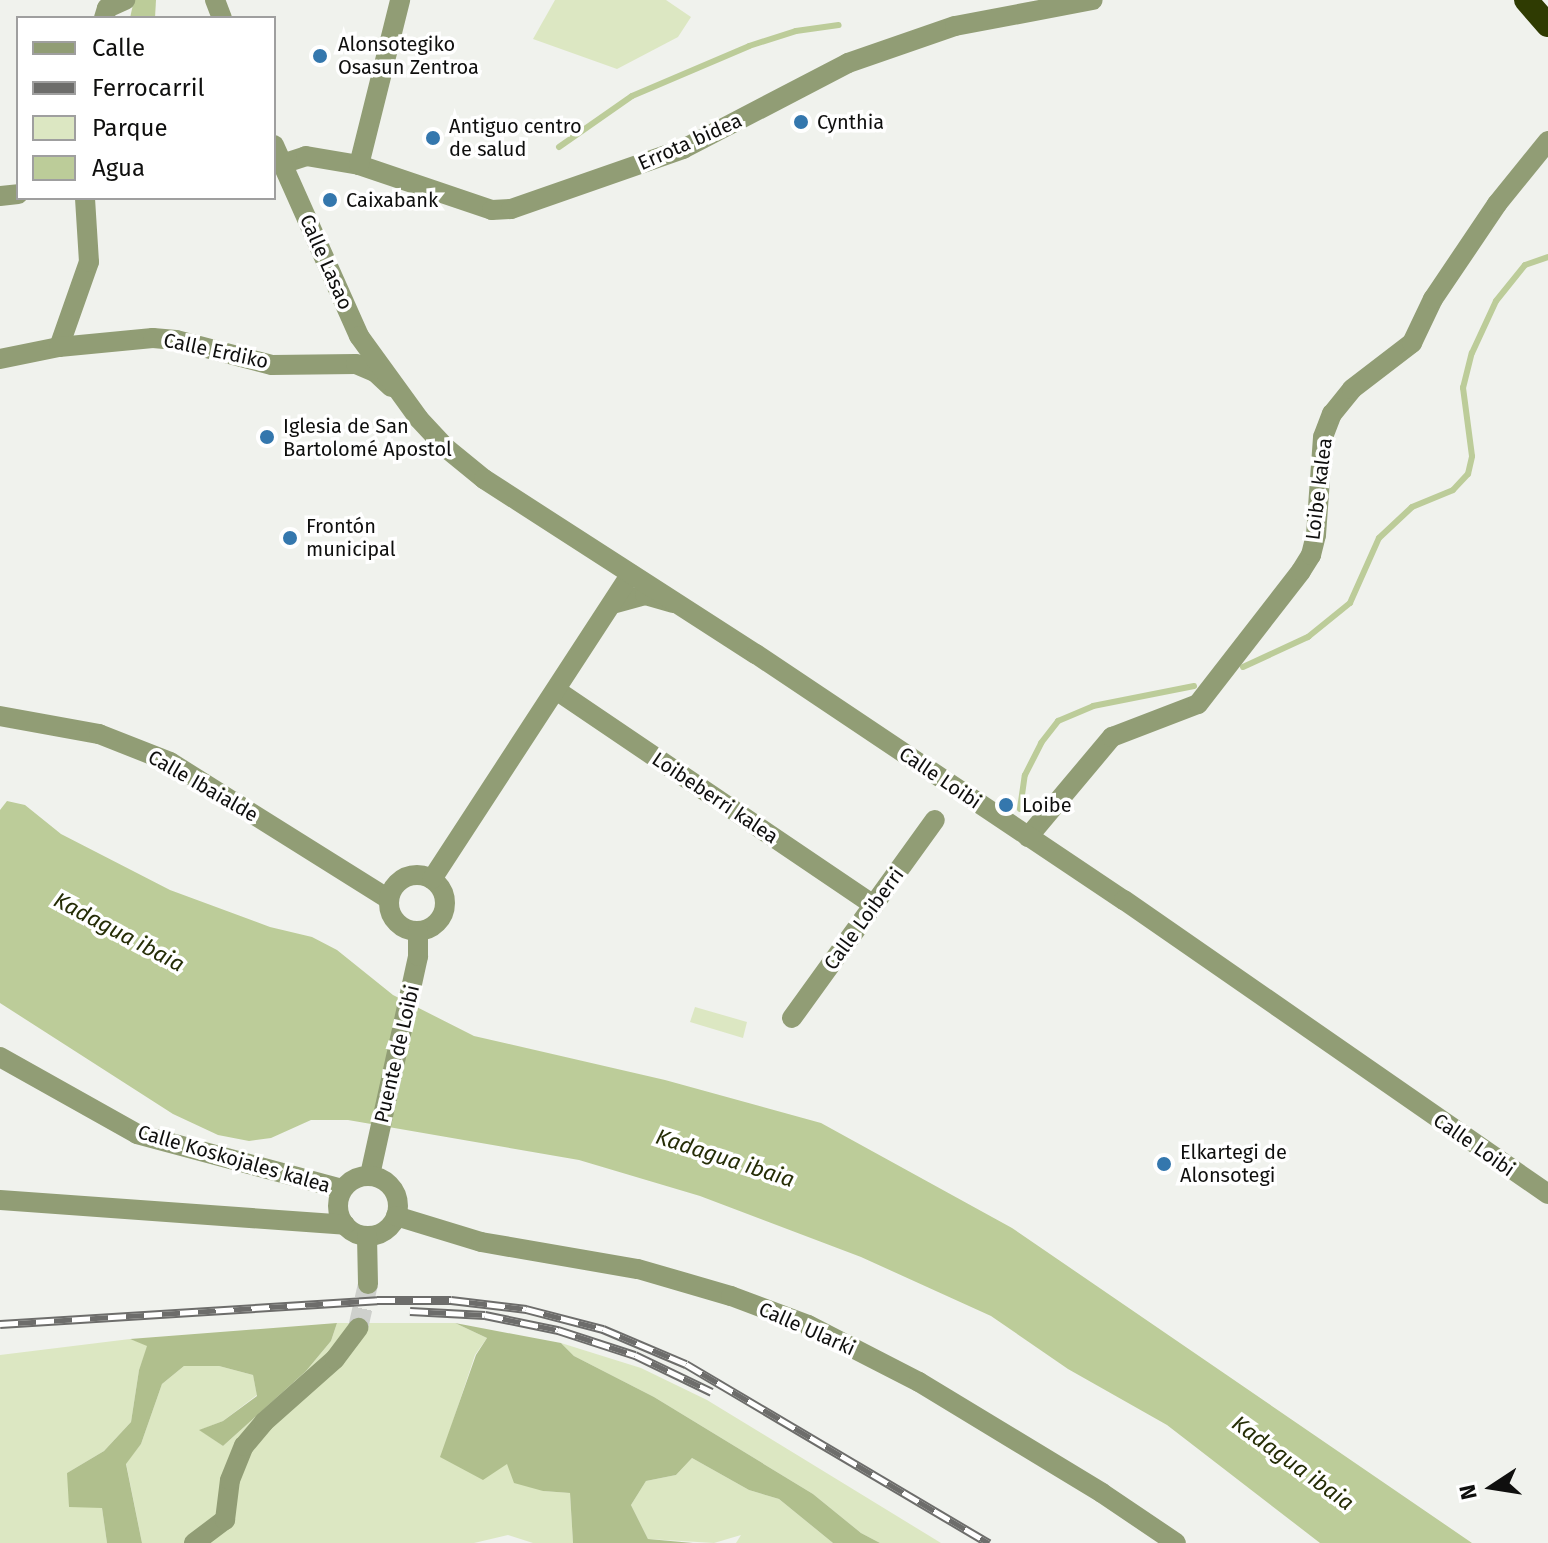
<!DOCTYPE html>
<meta charset="utf-8">
<style>
body{margin:0}
#map{position:relative;width:1548px;height:1543px;overflow:hidden;background:#f0f2ed;font-family:"Fira Sans",sans-serif}
div>[style]{position:absolute}
.green>*{inset:0;background:#dce7c2}
.forest>*{inset:0;background:#b0bf8d}
.water>*{inset:0;background:#bccc99}
.stream>*{height:6px;margin:-3px;padding:0 3px;transform-origin:3px;border-radius:3px;background:#bccc99}
.minor-tunnel>*{height:20px;margin-top:-10px;transform-origin:0;background:repeating-linear-gradient(90deg,#ced0cc 0 20px,transparent 0 30px)}
.minor>*{height:20px;margin:-10px;padding:0 10px;transform-origin:10px;border-radius:10px;background:#919d75}
.minor>.ring{margin:-10px;padding:0;box-sizing:content-box;background:none;border:20px solid #919d75;border-radius:50%}
.tertiary>*{height:20px;margin:-10px;padding:0 10px;transform-origin:10px;border-radius:10px;background:#919d75}
.motorway>*{height:24px;margin:-12px;padding:0 12px;transform-origin:12px;border-radius:12px;background:#2f3b02}
.rail>*{height:9px;margin-top:-4.5px;transform-origin:0;background:repeating-linear-gradient(90deg,#fff 0 18px,#6d6d6b 0 36px);box-sizing:border-box;border-block:2px solid #6d6d6b}
.dots>*{width:22px;height:22px;translate:-50% -50%;box-sizing:border-box;border:4px solid #fff;border-radius:50%}
span{translate:-50% -50%;white-space:nowrap;text-align:center;line-height:1.15;-webkit-text-stroke:7px #fff;paint-order:stroke}
.poi-label{font-size:20px;color:#0f0f0e}
.left{translate:0 -50%;text-align:left}
.street-label{font-size:20px;color:#0f0f0e}
.water-label{font-size:22px;color:#252d06;font-style:italic}
.legend{position:absolute;left:16px;top:16px;width:260px;height:184px;box-sizing:border-box;background:#fff;border:2px solid #9f9f9f;margin:0;padding:10px 14px;list-style:none;font-size:24px;color:#0f0f0e}
.legend li{display:flex;align-items:center;gap:16px;height:40px}
.legend b{width:40px;border:2px solid #9f9f9f}
.north{position:absolute;left:1452px;top:1447px;width:80px;height:80px;-webkit-text-stroke:6px #fff;paint-order:stroke;rotate:258deg;font-size:22px;font-weight:700;line-height:32px;text-align:center;color:#0f0f0e}
.north::after{content:'';display:block;margin:auto;width:28px;height:36px;background:#0f0f0e;clip-path:polygon(50% 0,100% 100%,50% 72%,0 100%)}
</style>
<div id="map">
<div class="green">
<i style="clip-path:polygon(555px 0,666px 0,691px 17px,678px 37px,617px 69px,533px 39px)"></i>
<i style="clip-path:polygon(695px 1007px,747px 1022px,743px 1038px,690px 1022px)"></i>
<i style="clip-path:polygon(337px 1323px,455px 1323px,487px 1338px,475px 1355px,441px 1457px,507px 1464px,543px 1491px,570px 1493px,573px 1543px,533px 1543px,508px 1535px,474px 1543px,142px 1543px,126px 1463px,141px 1444px,162px 1384px,184px 1366px,219px 1366px,253px 1375px,257px 1395px,223px 1421px,200px 1430px,223px 1446px,306px 1371px,331px 1341px)"></i>
<i style="clip-path:polygon(130px 1339px,148px 1345px,139px 1370px,131px 1422px,104px 1451px,67px 1473px,102px 1508px,107px 1543px,0 1543px,0 1355px)"></i>
<i style="clip-path:polygon(561px 1343px,641px 1368px,707px 1400px,941px 1543px,880px 1543px,861px 1533px,813px 1494px,654px 1397px,574px 1356px)"></i>
<i style="clip-path:polygon(692px 1458px,749px 1490px,779px 1499px,833px 1543px,736px 1543px,741px 1535px,714px 1543px,648px 1539px,631px 1505px,646px 1481px,676px 1475px)"></i>
</div>
<div class="forest">
<i style="clip-path:polygon(337px 1323px,331px 1341px,306px 1371px,223px 1446px,199px 1430px,223px 1421px,257px 1396px,253px 1375px,219px 1366px,184px 1366px,162px 1384px,141px 1444px,126px 1464px,142px 1543px,107px 1543px,102px 1508px,69px 1507px,67px 1473px,104px 1451px,131px 1422px,139px 1370px,147px 1346px,130px 1339px)"></i>
<i style="clip-path:polygon(455px 1323px,561px 1343px,574px 1356px,654px 1397px,813px 1494px,861px 1533px,880px 1543px,833px 1543px,779px 1499px,749px 1490px,692px 1458px,676px 1475px,646px 1481px,631px 1505px,648px 1539px,693px 1543px,573px 1543px,570px 1493px,543px 1491px,514px 1483px,507px 1464px,483px 1480px,440px 1457px,476px 1355px,487px 1338px)"></i>
</div>
<div class="water">
<i style="clip-path:polygon(134px 0,156px 0,155px 18px,130px 18px)"></i>
<i style="clip-path:polygon(7px 801px,25px 805px,61px 834px,170px 890px,270px 927px,312px 937px,337px 950px,393px 995px,474px 1036px,665px 1080px,821px 1123px,1012px 1228px,1472px 1543px,1320px 1543px,1167px 1425px,1068px 1369px,991px 1316px,861px 1257px,700px 1196px,579px 1160px,348px 1120px,311px 1120px,271px 1138px,249px 1141px,218px 1135px,173px 1114px,0 1003px,0 810px)"></i>
</div>
<div class="stream">
<i style="left:559px;top:147px;width:89px;rotate:-34.9deg"></i>
<i style="left:632px;top:96px;width:127px;rotate:-23.1deg"></i>
<i style="left:749px;top:46px;width:49px;rotate:-17.7deg"></i>
<i style="left:796px;top:31px;width:43px;rotate:-7.9deg"></i>
<i style="left:1243px;top:667px;width:72px;rotate:-24.8deg"></i>
<i style="left:1308px;top:637px;width:54px;rotate:-39deg"></i>
<i style="left:1350px;top:603px;width:71px;rotate:-66deg"></i>
<i style="left:1379px;top:538px;width:45px;rotate:-43.2deg"></i>
<i style="left:1412px;top:507px;width:44px;rotate:-22.5deg"></i>
<i style="left:1453px;top:490px;width:22px;rotate:-47deg"></i>
<i style="left:1468px;top:474px;width:18px;rotate:-77deg"></i>
<i style="left:1472px;top:456px;width:69px;rotate:-97.5deg"></i>
<i style="left:1463px;top:388px;width:36px;rotate:-76deg"></i>
<i style="left:1472px;top:353px;width:57px;rotate:-65.2deg"></i>
<i style="left:1496px;top:301px;width:46px;rotate:-51.1deg"></i>
<i style="left:1525px;top:265px;width:24px;rotate:-19deg"></i>
<i style="left:1020px;top:809px;width:34px;rotate:-82deg"></i>
<i style="left:1025px;top:775px;width:36px;rotate:-63deg"></i>
<i style="left:1041px;top:743px;width:28px;rotate:-52deg"></i>
<i style="left:1058px;top:721px;width:38px;rotate:-23deg"></i>
<i style="left:1093px;top:706px;width:103px;rotate:-11.2deg"></i>
</div>
<div class="minor-tunnel">
<i style="left:358px;top:1328px;width:45px;rotate:-77.2deg"></i>
</div>
<div class="minor">
<i style="left:104px;top:18px;width:10px;rotate:-73deg"></i>
<i style="left:107px;top:8px;width:20px;rotate:-24deg"></i>
<i style="left:282px;top:164px;width:25px;rotate:-18deg"></i>
<i style="left:306px;top:156px;width:54px;rotate:9.6deg"></i>
<i style="left:359px;top:165px;width:140px;rotate:18.7deg"></i>
<i style="left:492px;top:210px;width:19px;rotate:-3deg"></i>
<i style="left:511px;top:209px;width:182px;rotate:-19.2deg"></i>
<i style="left:683px;top:149px;width:186px;rotate:-27.5deg"></i>
<i style="left:848px;top:63px;width:113px;rotate:-19.1deg"></i>
<i style="left:955px;top:26px;width:140px;rotate:-10.7deg"></i>
<i style="left:359px;top:165px;width:170px;rotate:-76deg"></i>
<i style="left:0;top:196px;width:18px;rotate:-6deg"></i>
<i style="left:59px;top:347px;width:90px;rotate:-70.6deg"></i>
<i style="left:89px;top:262px;width:64px;rotate:-93.6deg"></i>
<i style="left:0;top:359px;width:60px;rotate:-11.5deg"></i>
<i style="left:59px;top:347px;width:94px;rotate:-5.5deg"></i>
<i style="left:153px;top:338px;width:23px;rotate:5deg"></i>
<i style="left:176px;top:340px;width:99px;rotate:14.6deg"></i>
<i style="left:272px;top:365px;width:84px;rotate:-0.7deg"></i>
<i style="left:356px;top:364px;width:21px;rotate:23deg"></i>
<i style="left:375px;top:372px;width:22px;rotate:43deg"></i>
<i style="left:612px;top:604px;width:34px;rotate:-15deg"></i>
<i style="left:645px;top:595px;width:29px;rotate:16deg"></i>
<i style="left:556px;top:690px;width:384px;rotate:34.1deg"></i>
<i style="left:0;top:716px;width:101px;rotate:10.3deg"></i>
<i style="left:99px;top:734px;width:76px;rotate:21.5deg"></i>
<i style="left:170px;top:762px;width:257px;rotate:32.1deg"></i>
<i style="left:1028px;top:837px;width:131px;rotate:-50deg"></i>
<i style="left:1112px;top:737px;width:92px;rotate:-21deg"></i>
<i style="left:1198px;top:704px;width:168px;rotate:-52.2deg"></i>
<i style="left:1301px;top:571px;width:19px;rotate:-58deg"></i>
<i style="left:1311px;top:555px;width:21px;rotate:-76deg"></i>
<i style="left:1316px;top:535px;width:98px;rotate:-85.9deg"></i>
<i style="left:1323px;top:437px;width:25px;rotate:-69deg"></i>
<i style="left:1332px;top:414px;width:32px;rotate:-51deg"></i>
<i style="left:1352px;top:389px;width:76px;rotate:-37.5deg"></i>
<i style="left:1412px;top:343px;width:49px;rotate:-64.5deg"></i>
<i style="left:1433px;top:299px;width:115px;rotate:-56deg"></i>
<i style="left:1497px;top:204px;width:81px;rotate:-51deg"></i>
<i class="ring" style="left:389px;top:875px;width:36px;height:36px"></i>
<i style="left:432px;top:879px;width:364px;rotate:-56.9deg"></i>
<i style="left:792px;top:1018px;width:244px;rotate:-54.2deg"></i>
<i style="left:0;top:1057px;width:157px;rotate:29.3deg"></i>
<i style="left:137px;top:1134px;width:212px;rotate:15deg"></i>
<i style="left:370px;top:1175px;width:224px;rotate:-77.6deg"></i>
<i style="left:418px;top:956px;width:25px;rotate:-90deg"></i>
<i class="ring" style="left:338px;top:1176px;width:40px;height:40px"></i>
<i style="left:0;top:1200px;width:346px;rotate:4.1deg"></i>
<i style="left:396px;top:1216px;width:89px;rotate:17deg"></i>
<i style="left:481px;top:1242px;width:159px;rotate:9.8deg"></i>
<i style="left:638px;top:1269px;width:97px;rotate:16.2deg"></i>
<i style="left:731px;top:1296px;width:82px;rotate:20.6deg"></i>
<i style="left:808px;top:1325px;width:125px;rotate:27.2deg"></i>
<i style="left:919px;top:1382px;width:214px;rotate:31.2deg"></i>
<i style="left:1102px;top:1493px;width:89px;rotate:34deg"></i>
<i style="left:367px;top:1236px;width:48px;rotate:88.8deg"></i>
<i style="left:194px;top:1543px;width:39px;rotate:-37deg"></i>
<i style="left:225px;top:1520px;width:40px;rotate:-82.9deg"></i>
<i style="left:230px;top:1480px;width:37px;rotate:-68deg"></i>
<i style="left:244px;top:1446px;width:31px;rotate:-50deg"></i>
<i style="left:264px;top:1422px;width:95px;rotate:-41.6deg"></i>
<i style="left:335px;top:1359px;width:39px;rotate:-53deg"></i>
</div>
<div class="tertiary">
<i style="left:215px;top:0;width:19px;rotate:69deg"></i>
<i style="left:274px;top:145px;width:209px;rotate:66deg"></i>
<i style="left:359px;top:336px;width:102px;rotate:54.1deg"></i>
<i style="left:419px;top:419px;width:40px;rotate:47deg"></i>
<i style="left:446px;top:448px;width:49px;rotate:39.2deg"></i>
<i style="left:484px;top:479px;width:323px;rotate:32.8deg"></i>
<i style="left:756px;top:654px;width:443px;rotate:33.8deg"></i>
<i style="left:1124px;top:900px;width:516px;rotate:34.74deg"></i>
</div>
<div class="motorway">
<i style="left:1526px;top:0;width:33px;rotate:49deg"></i>
</div>
<div class="rail">
<i style="left:410px;top:1311px;width:75px;rotate:3.1deg"></i>
<i style="left:485px;top:1315px;width:75px;rotate:11.6deg"></i>
<i style="left:558px;top:1330px;width:81px;rotate:18deg"></i>
<i style="left:635px;top:1355px;width:85px;rotate:25.7deg"></i>
<i style="left:0;top:1324px;width:378px;rotate:-3.6deg"></i>
<i style="left:377px;top:1300px;width:74px"></i>
<i style="left:451px;top:1300px;width:76px;rotate:6.8deg"></i>
<i style="left:526px;top:1309px;width:80px;rotate:14.6deg"></i>
<i style="left:603px;top:1329px;width:90px;rotate:22.9deg"></i>
<i style="left:686px;top:1364px;width:352px;rotate:30.6deg"></i>
</div>
<div class="dots">
<i style="left:320px;top:56px;background:#3477ad"></i>
<i style="left:801px;top:122px;background:#3477ad"></i>
<i style="left:433px;top:138px;background:#3477ad"></i>
<i style="left:330px;top:200px;background:#3477ad"></i>
<i style="left:267px;top:437px;background:#3477ad"></i>
<i style="left:290px;top:538px;background:#3477ad"></i>
<i style="left:1006px;top:805px;background:#3477ad"></i>
<i style="left:1164px;top:1164px;background:#3477ad"></i>
</div>
<div class="poi-label">
<span class="left" style="left:338px;top:56px">Alonsotegiko<br>Osasun Zentroa</span>
<span class="left" style="left:817px;top:122px">Cynthia</span>
<span class="left" style="left:449px;top:138px">Antiguo centro<br>de salud</span>
<span class="left" style="left:346px;top:200px">Caixabank</span>
<span class="left" style="left:283px;top:438px">Iglesia de San<br>Bartolomé Apostol</span>
<span class="left" style="left:306px;top:538px">Frontón<br>municipal</span>
<span class="left" style="left:1022px;top:805px">Loibe</span>
<span class="left" style="left:1180px;top:1164px">Elkartegi de<br>Alonsotegi</span>
</div>
<div class="street-label">
<span style="left:690px;top:142px;rotate:-24deg">Errota bidea</span>
<span style="left:326px;top:262px;rotate:66deg">Calle Lasao</span>
<span style="left:216px;top:351px;rotate:12deg">Calle Erdiko</span>
<span style="left:1319px;top:489px;rotate:-83deg">Loibe kalea</span>
<span style="left:940px;top:778px;rotate:34deg">Calle Loibi</span>
<span style="left:203px;top:786px;rotate:30deg">Calle Ibaialde</span>
<span style="left:715px;top:798px;rotate:34deg">Loibeberri kalea</span>
<span style="left:864px;top:919px;rotate:-54deg">Calle Loiberri</span>
<span style="left:397px;top:1054px;rotate:-77deg">Puente de Loibi</span>
<span style="left:1474px;top:1145px;rotate:35deg">Calle Loibi</span>
<span style="left:234px;top:1159px;rotate:16deg">Calle Koskojales kalea</span>
<span style="left:807px;top:1329px;rotate:24deg">Calle Ularki</span>
</div>
<div class="water-label">
<span style="left:119px;top:932px;rotate:28deg">Kadagua ibaia</span>
<span style="left:725px;top:1158px;rotate:18deg">Kadagua ibaia</span>
<span style="left:1293px;top:1463px;rotate:36deg">Kadagua ibaia</span>
</div>
<ul class="legend">
<li><b style="height:10px;background:#919d75"></b>Calle</li>
<li><b style="height:10px;background:#6d6d6b"></b>Ferrocarril</li>
<li><b style="height:22px;background:#dce7c2"></b>Parque</li>
<li><b style="height:22px;background:#bccc99"></b>Agua</li>
</ul>
<div class="north">N</div>
</div>
